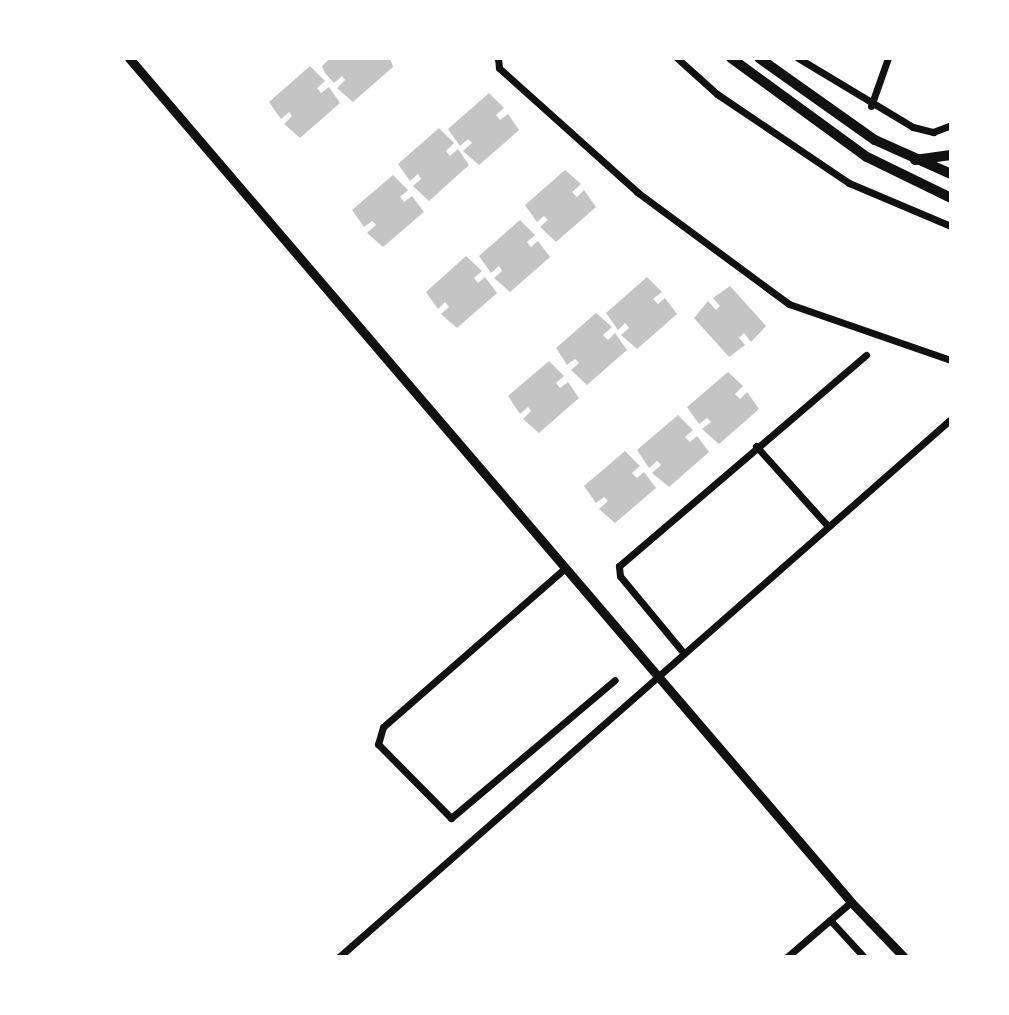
<!DOCTYPE html>
<style>
body{margin:0}
#map{position:relative;width:1009px;height:1015px;overflow:hidden;background:#fff;font-family:Raleway,sans-serif}
div>[style]{position:absolute}
.building>*{inset:0;background:#c4c4c4}
.minor>*{height:7px;margin:-3.5px;padding:0 3.5px;transform-origin:3.5px;border-radius:3.5px;background:#111}
.tertiary>*{height:9px;margin:-4.5px;padding:0 4.5px;transform-origin:4.5px;border-radius:4.5px;background:#111}
.secondary>*{height:10px;margin:-5px;padding:0 5px;transform-origin:5px;border-radius:5px;background:#111}
span{translate:-50% -50%;white-space:nowrap;text-align:center;line-height:1.15;-webkit-text-stroke:8px #fff;paint-order:stroke}
.frame{position:absolute;inset:0;border:60px solid #fff;pointer-events:none}
</style>
<div id="map">
<div class="building">
<i style="clip-path:polygon(331px 58px,390px 58px,393px 67px,353px 102px,337px 88px,345px 80px,342px 76px,334px 83px,325px 73px,322px 66px)"></i>
<i style="clip-path:polygon(310px 66px,325px 81px,317px 88px,321px 93px,329px 87px,340px 103px,300px 138px,284px 124px,292px 116px,289px 112px,281px 119px,269px 102px)"></i>
<i style="clip-path:polygon(489px 93px,504px 108px,496px 115px,500px 120px,508px 114px,519px 130px,479px 165px,463px 151px,472px 143px,468px 139px,460px 146px,448px 129px)"></i>
<i style="clip-path:polygon(439px 128px,454px 143px,446px 151px,450px 156px,458px 149px,469px 165px,429px 201px,413px 186px,421px 179px,418px 174px,410px 181px,398px 164px)"></i>
<i style="clip-path:polygon(565px 170px,581px 184px,572px 192px,577px 197px,584px 190px,596px 207px,556px 242px,540px 227px,548px 220px,544px 216px,537px 222px,525px 205px)"></i>
<i style="clip-path:polygon(393px 175px,408px 190px,400px 197px,404px 202px,412px 196px,424px 212px,383px 247px,367px 233px,376px 225px,372px 221px,364px 227px,352px 210px)"></i>
<i style="clip-path:polygon(520px 220px,535px 235px,527px 242px,531px 247px,538px 241px,550px 257px,510px 292px,494px 278px,502px 271px,499px 266px,491px 273px,479px 256px)"></i>
<i style="clip-path:polygon(466px 256px,482px 271px,474px 278px,478px 283px,485px 277px,497px 293px,457px 328px,441px 314px,449px 307px,445px 302px,438px 309px,426px 292px)"></i>
<i style="clip-path:polygon(647px 277px,662px 292px,653px 299px,658px 304px,665px 298px,677px 314px,637px 349px,621px 335px,629px 328px,625px 323px,618px 330px,606px 313px)"></i>
<i style="clip-path:polygon(730px 286px,766px 326px,751px 342px,744px 333px,739px 338px,745px 345px,729px 357px,694px 318px,708px 301px,716px 310px,720px 306px,713px 298px)"></i>
<i style="clip-path:polygon(596px 313px,612px 327px,603px 335px,608px 340px,615px 333px,627px 350px,587px 385px,571px 370px,579px 363px,575px 359px,567px 365px,556px 348px)"></i>
<i style="clip-path:polygon(549px 361px,564px 376px,556px 383px,560px 388px,568px 382px,579px 398px,539px 433px,523px 419px,531px 411px,528px 407px,520px 414px,508px 396px)"></i>
<i style="clip-path:polygon(728px 372px,743px 386px,735px 394px,740px 399px,747px 392px,759px 409px,719px 444px,702px 429px,711px 422px,707px 418px,699px 424px,687px 407px)"></i>
<i style="clip-path:polygon(678px 415px,693px 430px,685px 437px,690px 442px,697px 436px,709px 452px,669px 487px,652px 473px,661px 465px,657px 461px,649px 468px,637px 450px)"></i>
<i style="clip-path:polygon(625px 451px,640px 466px,632px 473px,637px 478px,644px 472px,656px 488px,615px 523px,599px 509px,608px 501px,604px 497px,596px 503px,584px 486px)"></i>
</div>
<div class="minor">
<i style="left:498px;top:58px;width:10px;rotate:84deg"></i>
<i style="left:499px;top:68px;width:186px;rotate:41.9deg"></i>
<i style="left:637px;top:192px;width:189px;rotate:36.4deg"></i>
<i style="left:789px;top:304px;width:171px;rotate:19.1deg"></i>
<i style="left:677px;top:58px;width:54px;rotate:42deg"></i>
<i style="left:717px;top:94px;width:159px;rotate:34deg"></i>
<i style="left:849px;top:183px;width:111px;rotate:22.9deg"></i>
<i style="left:798px;top:58px;width:134px;rotate:31deg"></i>
<i style="left:913px;top:127px;width:21px;rotate:14deg"></i>
<i style="left:933px;top:132px;width:19px;rotate:-21deg"></i>
<i style="left:871px;top:106px;width:51px;rotate:-70.5deg"></i>
<i style="left:756px;top:446px;width:105px;rotate:48.1deg"></i>
<i style="left:564px;top:569px;width:240px;rotate:138.9deg"></i>
<i style="left:383px;top:727px;width:18px;rotate:106deg"></i>
<i style="left:378px;top:744px;width:104px;rotate:45.4deg"></i>
<i style="left:451px;top:818px;width:214px;rotate:-40.1deg"></i>
<i style="left:682px;top:651px;width:97px;rotate:-129.6deg"></i>
<i style="left:620px;top:576px;width:10px;rotate:-96deg"></i>
<i style="left:619px;top:566px;width:325px;rotate:-40.5deg"></i>
<i style="left:830px;top:920px;width:50px;rotate:47.4deg"></i>
<i style="left:339px;top:957px;width:815px;rotate:-41.32deg"></i>
<i style="left:787px;top:957px;width:84px;rotate:-40.7deg"></i>
</div>
<div class="tertiary">
<i style="left:129px;top:58px;width:1111px;rotate:49.45deg"></i>
<i style="left:851px;top:902px;width:76px;rotate:46.1deg"></i>
</div>
<div class="secondary">
<i style="left:731px;top:58px;width:168px;rotate:36.1deg"></i>
<i style="left:867px;top:157px;width:93px;rotate:26deg"></i>
<i style="left:759px;top:58px;width:142px;rotate:35.3deg"></i>
<i style="left:875px;top:140px;width:83px;rotate:24.1deg"></i>
<i style="left:915px;top:160px;width:36px;rotate:-8deg"></i>
</div>
<div class="frame"></div>
</div>
